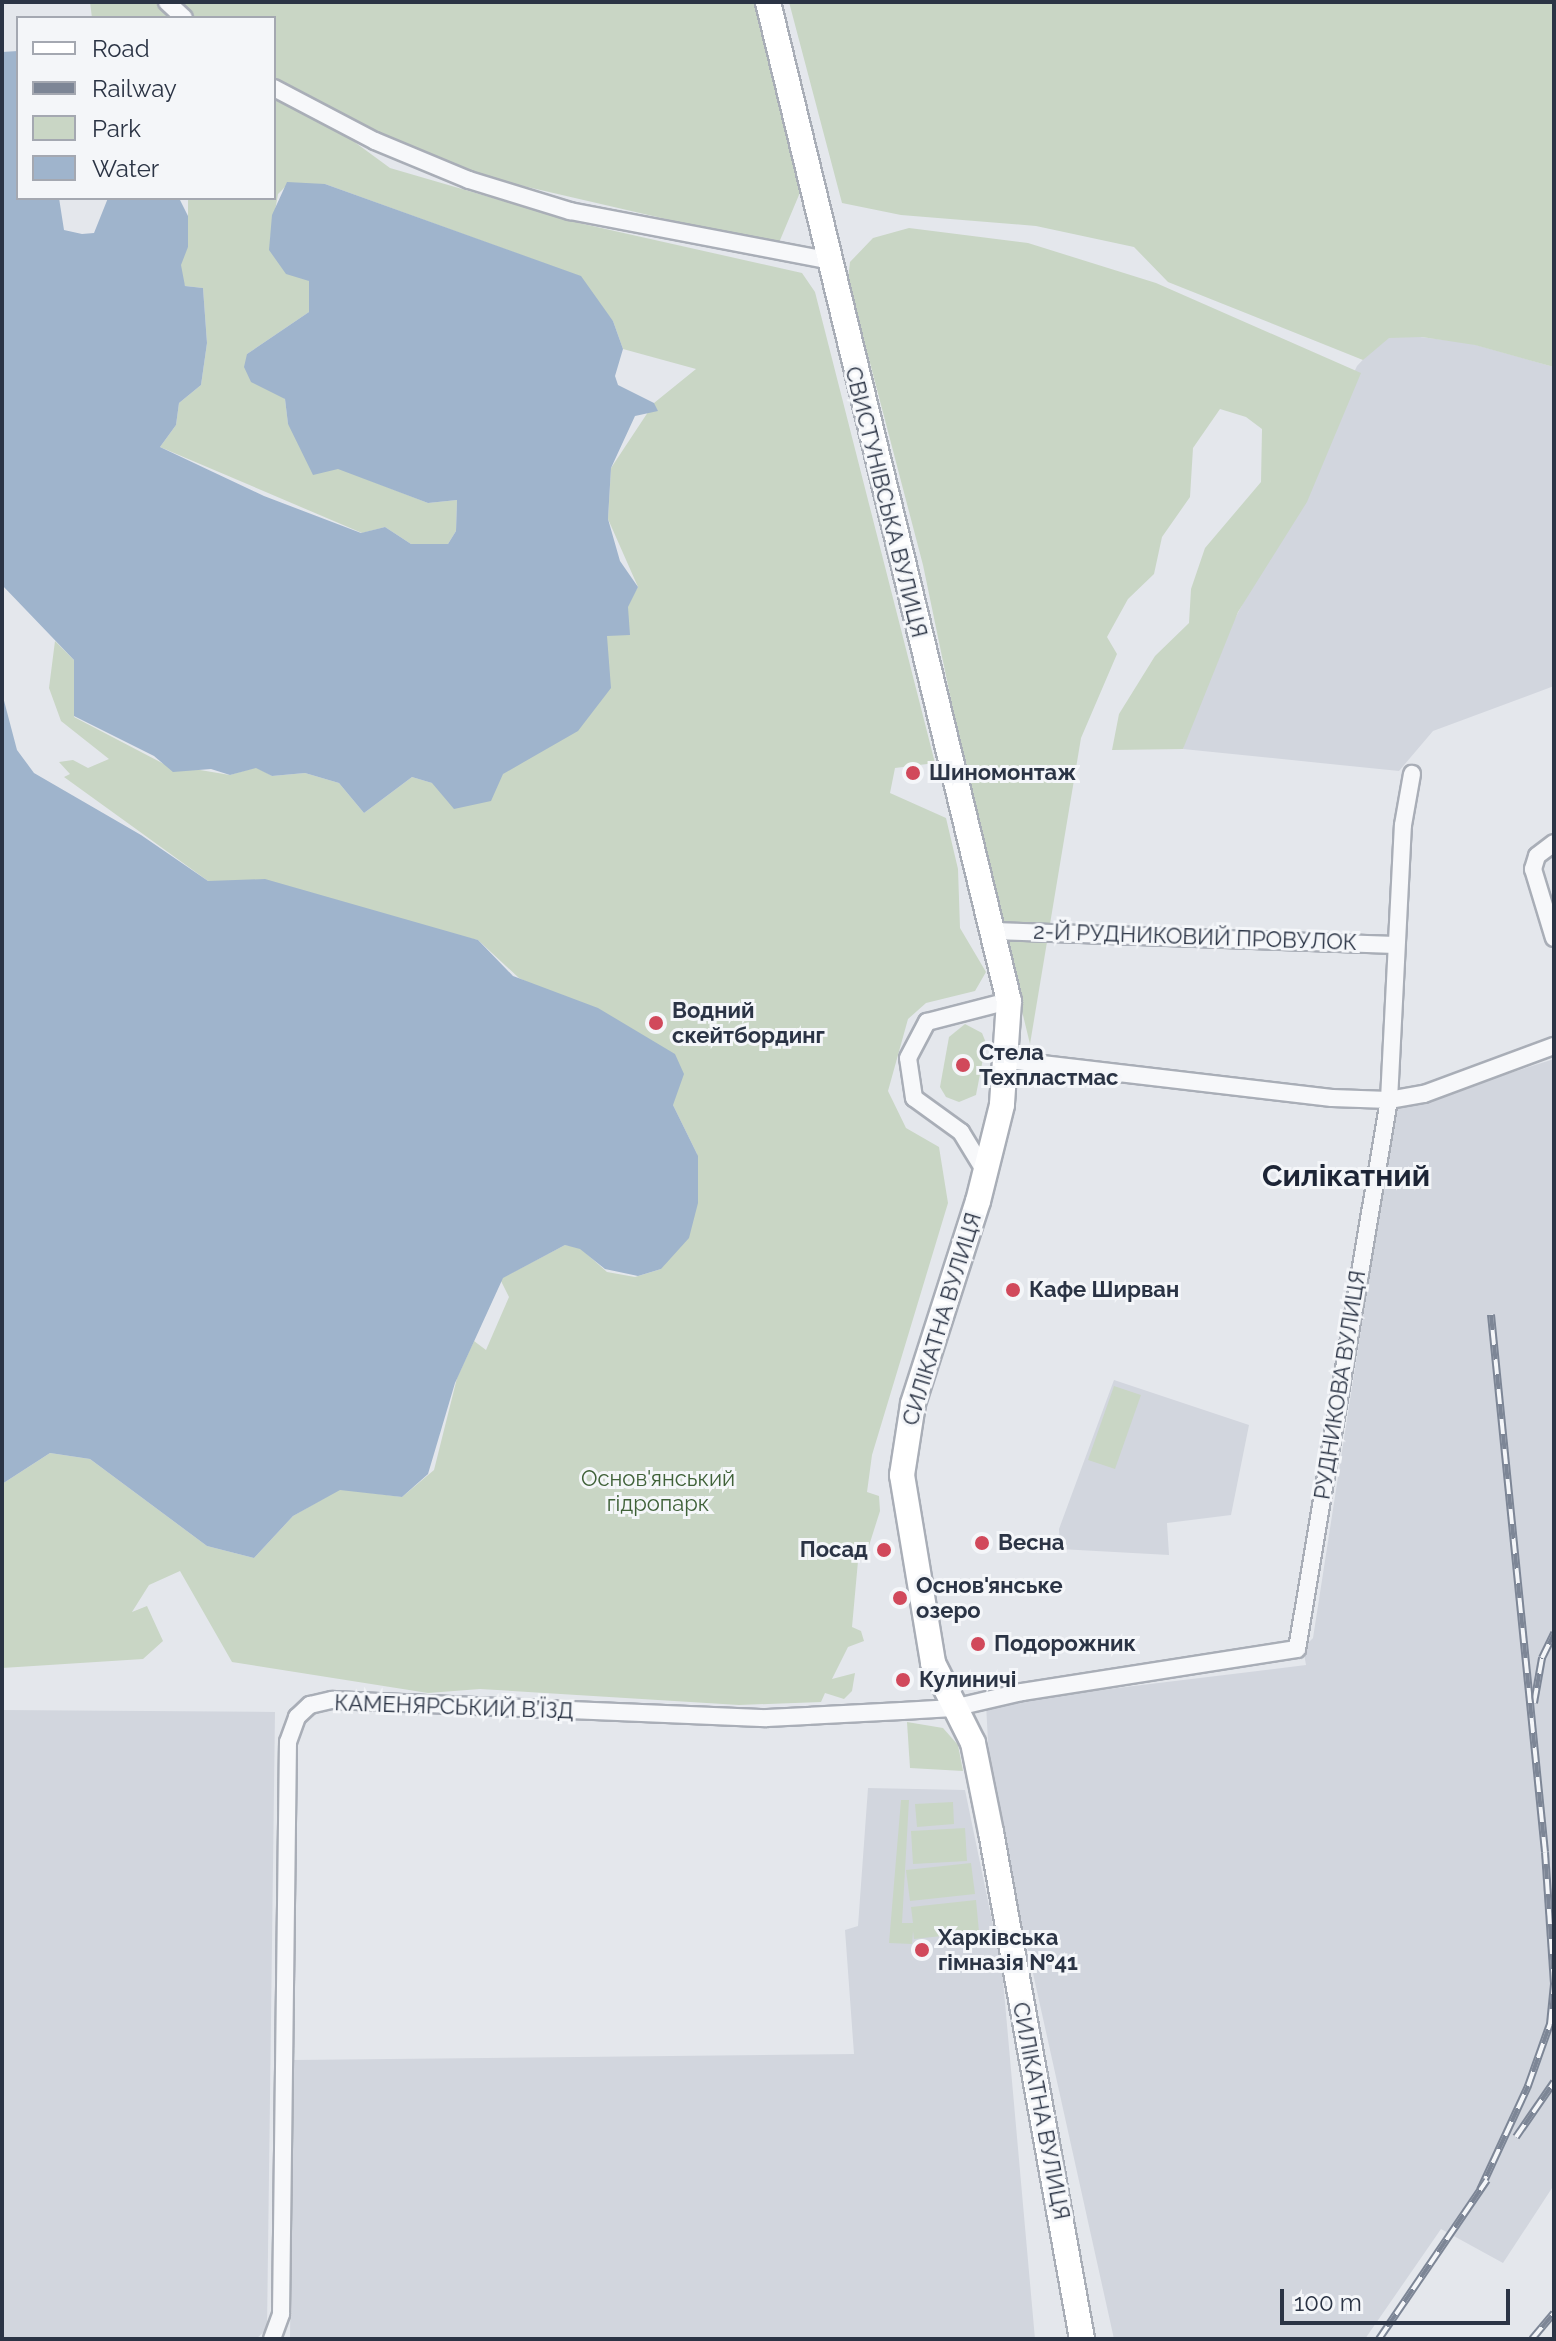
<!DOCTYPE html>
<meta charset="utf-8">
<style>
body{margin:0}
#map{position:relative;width:1556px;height:2341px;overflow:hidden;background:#e4e7ec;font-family:Raleway,sans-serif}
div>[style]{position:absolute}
.built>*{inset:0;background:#d2d6de}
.green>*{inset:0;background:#c9d6c5}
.water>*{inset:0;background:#9fb4cc}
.roads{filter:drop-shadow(2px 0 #a9aeb7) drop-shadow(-2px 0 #a9aeb7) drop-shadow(0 2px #a9aeb7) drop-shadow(0 -2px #a9aeb7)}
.minor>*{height:16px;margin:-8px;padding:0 8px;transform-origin:8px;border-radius:8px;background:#f7f8fa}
.primary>*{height:24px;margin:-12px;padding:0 12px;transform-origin:12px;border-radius:12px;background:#fff}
.rail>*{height:8px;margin-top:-4px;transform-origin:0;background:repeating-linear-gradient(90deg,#f4f6f9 0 15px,#7d8696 0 30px);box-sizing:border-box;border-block:2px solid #7d8696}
.dots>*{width:22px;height:22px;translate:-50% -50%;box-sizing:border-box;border:4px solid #f4f6f9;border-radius:50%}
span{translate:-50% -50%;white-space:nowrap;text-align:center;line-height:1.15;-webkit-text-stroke:6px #f4f6f9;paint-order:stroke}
.street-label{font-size:22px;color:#2b3445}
.poi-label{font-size:22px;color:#2b3445;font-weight:700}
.left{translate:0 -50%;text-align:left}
.right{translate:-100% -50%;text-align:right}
.park-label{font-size:22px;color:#3f6138}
.district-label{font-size:30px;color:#1d2536;font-weight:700}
.frame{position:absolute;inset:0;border:4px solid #2b3445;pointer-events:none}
.legend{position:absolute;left:16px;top:16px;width:260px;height:184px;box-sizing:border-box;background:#f4f6f9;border:2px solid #a4a8b1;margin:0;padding:10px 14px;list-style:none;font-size:24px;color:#2b3445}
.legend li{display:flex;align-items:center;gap:16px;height:40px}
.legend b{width:40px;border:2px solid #a4a8b1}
.scale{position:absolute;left:1280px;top:2289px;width:230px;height:36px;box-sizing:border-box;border:4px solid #2b3445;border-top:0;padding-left:10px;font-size:24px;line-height:28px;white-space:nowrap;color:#2b3445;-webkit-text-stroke:6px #f4f6f9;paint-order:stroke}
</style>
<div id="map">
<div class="built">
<i style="clip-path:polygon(1388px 333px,1469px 343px,1554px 367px,1554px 686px,1433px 731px,1399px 771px,1183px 749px,1201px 683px,1271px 550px,1357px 366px)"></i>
<i style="clip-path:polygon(1554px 1059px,1554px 2185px,1503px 2263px,1441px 2229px,1365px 2339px,1114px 2339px,990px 1779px,986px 1704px,1306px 1665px,1303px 1648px,1313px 1638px,1395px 1110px)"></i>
<i style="clip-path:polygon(1114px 1380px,1249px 1425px,1231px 1515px,1167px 1523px,1169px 1555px,1060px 1549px,1059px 1529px)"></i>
<i style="clip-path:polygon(2px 1710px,275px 1712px,267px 2329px,256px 2339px,2px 2339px)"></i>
<i style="clip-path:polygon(868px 1788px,965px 1790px,1002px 1969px,1035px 2339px,290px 2339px,293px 2060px,854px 2054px,845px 1930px,858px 1926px)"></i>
</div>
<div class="green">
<i style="clip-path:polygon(90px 2px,155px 2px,171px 18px,92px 18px)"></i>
<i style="clip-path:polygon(177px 2px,760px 2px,809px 171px,778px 245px,488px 178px,384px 140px,274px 77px,274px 18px,193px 18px)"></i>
<i style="clip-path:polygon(789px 2px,1554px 2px,1554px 367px,1475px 345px,1422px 337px,1389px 338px,1363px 360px,1168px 282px,1134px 247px,1036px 226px,901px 215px,842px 203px)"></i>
<i style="clip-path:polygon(274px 98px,345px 135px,390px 168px,579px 223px,802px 273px,815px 292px,935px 763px,895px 768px,890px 793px,946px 818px,958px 869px,960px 928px,986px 972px,975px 991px,926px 1003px,908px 1019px,888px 1091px,906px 1128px,939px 1147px,948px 1203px,872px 1455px,867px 1492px,879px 1496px,880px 1511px,867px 1552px,859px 1550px,852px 1627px,861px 1631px,864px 1641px,848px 1647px,832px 1679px,855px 1673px,852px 1691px,844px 1699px,825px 1693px,821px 1702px,739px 1705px,480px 1689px,428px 1693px,232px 1662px,180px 1571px,149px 1585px,132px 1612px,147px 1606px,163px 1641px,143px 1659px,2px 1668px,2px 1484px,50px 1453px,90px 1459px,207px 1546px,254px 1558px,293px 1516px,340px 1489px,402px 1497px,434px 1470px,457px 1378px,474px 1341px,486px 1350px,509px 1297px,500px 1279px,565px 1245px,579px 1247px,607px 1272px,635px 1277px,661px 1269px,697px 1154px,673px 1105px,674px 1054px,519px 978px,478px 940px,208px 881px,64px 777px,70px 774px,59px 762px,73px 760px,88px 768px,109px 759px,61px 721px,49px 688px,55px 641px,74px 660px,74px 717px,164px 764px,230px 775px,257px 767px,272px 776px,305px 773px,339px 783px,364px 813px,412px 777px,432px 783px,607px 636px,638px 587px,608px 519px,611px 468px,654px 403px,696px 369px,623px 349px,613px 321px,576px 275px,325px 184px,285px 187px,278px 194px,270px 240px,309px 281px,309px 312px,247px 354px,285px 399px,288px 424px,338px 468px,428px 503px,457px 500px,456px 531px,448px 544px,411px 544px,385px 527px,362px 533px,160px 447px,176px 425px,179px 403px,201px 385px,207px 343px,203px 288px,185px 286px,178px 270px,188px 246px,188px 198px,274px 198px)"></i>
<i style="clip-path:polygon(909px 228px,1028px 243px,1156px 283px,1361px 373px,1307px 502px,1238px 612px,1183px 749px,1112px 750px,1119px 714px,1155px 656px,1189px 623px,1191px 589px,1205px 548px,1261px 482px,1262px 429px,1246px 417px,1220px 409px,1193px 448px,1190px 497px,1162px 537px,1154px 574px,1128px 599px,1107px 637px,1117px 654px,1081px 738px,1030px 1044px,978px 830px,923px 565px,848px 279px,850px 262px,873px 238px)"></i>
<i style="clip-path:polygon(965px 1024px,982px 1033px,986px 1043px,976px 1095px,959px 1102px,946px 1097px,940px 1087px,949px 1037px)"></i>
<i style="clip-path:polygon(1114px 1386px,1141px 1395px,1115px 1469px,1088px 1460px)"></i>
<i style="clip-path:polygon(907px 1722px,943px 1728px,958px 1745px,963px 1771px,910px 1768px)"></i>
<i style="clip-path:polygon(901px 1800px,909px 1800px,902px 1923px,913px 1923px,911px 1907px,976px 1900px,979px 1932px,914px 1939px,913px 1931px,912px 1944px,889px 1943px)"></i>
<i style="clip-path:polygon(953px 1802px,954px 1824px,917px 1827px,915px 1804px)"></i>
<i style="clip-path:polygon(965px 1828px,967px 1861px,913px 1864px,911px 1831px)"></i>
<i style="clip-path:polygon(971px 1863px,975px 1894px,910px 1901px,906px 1870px)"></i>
</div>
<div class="water">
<i style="clip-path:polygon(18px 51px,18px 198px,59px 198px,64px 230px,82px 234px,94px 233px,108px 198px,179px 198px,188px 216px,188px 247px,181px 265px,185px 286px,203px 288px,207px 343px,201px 385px,179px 403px,176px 425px,160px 447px,264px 496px,361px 533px,385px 527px,411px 544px,448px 544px,456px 531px,457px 500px,428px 503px,338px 469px,313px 475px,288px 424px,285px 399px,251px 382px,244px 367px,247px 354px,309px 312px,309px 281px,286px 274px,269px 250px,272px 215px,287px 182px,325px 184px,581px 276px,613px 321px,623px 349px,615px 376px,618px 385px,654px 403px,658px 411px,635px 416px,611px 468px,608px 519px,620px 561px,638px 587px,628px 607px,630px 635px,607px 636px,611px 688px,578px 731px,503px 774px,491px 801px,454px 809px,432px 783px,412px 777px,364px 813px,339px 783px,305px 773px,272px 776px,256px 768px,230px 775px,211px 769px,173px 772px,154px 756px,74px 716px,74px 660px,2px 585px,2px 52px)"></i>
<i style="clip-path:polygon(2px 693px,17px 750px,34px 773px,141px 835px,208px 881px,265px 879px,478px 940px,513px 976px,598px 1008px,675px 1054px,684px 1074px,673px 1105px,698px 1156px,698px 1203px,689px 1238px,661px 1269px,638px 1276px,605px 1269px,580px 1249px,565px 1245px,503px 1278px,455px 1383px,428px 1474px,402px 1497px,340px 1490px,293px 1516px,254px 1558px,207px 1546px,90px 1459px,50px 1453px,2px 1484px)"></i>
</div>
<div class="roads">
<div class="minor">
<i style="left:167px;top:2px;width:23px;rotate:43deg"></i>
<i style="left:274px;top:88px;width:114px;rotate:27.7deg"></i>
<i style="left:375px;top:141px;width:102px;rotate:22.5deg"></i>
<i style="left:469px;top:180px;width:106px;rotate:17.1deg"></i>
<i style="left:570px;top:211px;width:267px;rotate:10.8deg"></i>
<i style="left:1554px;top:843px;width:21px;rotate:143deg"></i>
<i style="left:1537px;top:856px;width:14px;rotate:107deg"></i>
<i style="left:1533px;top:869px;width:72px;rotate:73.1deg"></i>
<i style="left:995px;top:931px;width:400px;rotate:2deg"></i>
<i style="left:1008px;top:1060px;width:326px;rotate:6.7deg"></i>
<i style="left:1332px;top:1098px;width:57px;rotate:2deg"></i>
<i style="left:1389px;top:1100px;width:36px;rotate:-10deg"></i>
<i style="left:1424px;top:1094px;width:139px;rotate:-20.3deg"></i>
<i style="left:986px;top:1173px;width:48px;rotate:-121.4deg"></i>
<i style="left:961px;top:1132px;width:58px;rotate:-144.1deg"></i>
<i style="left:914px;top:1098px;width:40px;rotate:-98.5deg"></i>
<i style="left:908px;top:1058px;width:41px;rotate:-62.2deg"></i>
<i style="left:927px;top:1022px;width:85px;rotate:-14.4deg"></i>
<i style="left:272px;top:2339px;width:27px;rotate:-70deg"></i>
<i style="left:281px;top:2314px;width:572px;rotate:-89.3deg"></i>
<i style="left:288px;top:1742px;width:27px;rotate:-70deg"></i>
<i style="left:297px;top:1717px;width:18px;rotate:-43deg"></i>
<i style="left:310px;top:1705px;width:23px;rotate:-13deg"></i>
<i style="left:332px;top:1700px;width:435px;rotate:2.4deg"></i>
<i style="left:767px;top:1718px;width:135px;rotate:-3deg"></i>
<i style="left:902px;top:1711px;width:51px;rotate:-3.4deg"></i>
<i style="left:953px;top:1708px;width:71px;rotate:-13.1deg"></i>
<i style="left:1022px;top:1692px;width:278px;rotate:-8.9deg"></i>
<i style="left:1297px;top:1649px;width:557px;rotate:-80.49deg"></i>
<i style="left:1389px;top:1100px;width:275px;rotate:-87.1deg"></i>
<i style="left:1403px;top:825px;width:52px;rotate:-80deg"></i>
</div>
<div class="primary">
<i style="left:768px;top:2px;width:1028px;rotate:76.44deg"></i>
<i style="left:1009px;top:1001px;width:104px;rotate:93.9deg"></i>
<i style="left:1002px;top:1105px;width:99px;rotate:104deg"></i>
<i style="left:978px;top:1201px;width:213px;rotate:107.8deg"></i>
<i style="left:913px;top:1404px;width:72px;rotate:98.8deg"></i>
<i style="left:902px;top:1475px;width:191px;rotate:80.6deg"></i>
<i style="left:933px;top:1663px;width:89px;rotate:63.4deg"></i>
<i style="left:973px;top:1743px;width:91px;rotate:78.6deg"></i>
<i style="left:991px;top:1832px;width:515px;rotate:79.82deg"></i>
</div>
</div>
<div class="rail">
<i style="left:1534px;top:1703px;width:46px;rotate:-79.9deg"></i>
<i style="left:1542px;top:1658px;width:28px;rotate:-64deg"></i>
<i style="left:1516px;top:2137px;width:67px;rotate:-55.4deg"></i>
<i style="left:1480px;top:2190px;width:115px;rotate:-65.2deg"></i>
<i style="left:1528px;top:2086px;width:66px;rotate:-70.5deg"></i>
<i style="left:1550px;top:2024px;width:40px;rotate:-84.3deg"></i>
<i style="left:1554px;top:1984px;width:132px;rotate:-93.9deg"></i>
<i style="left:1545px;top:1852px;width:540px;rotate:-95.74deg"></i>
<i style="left:1379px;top:2339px;width:192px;rotate:-55.8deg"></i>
<i style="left:1532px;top:2339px;width:34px;rotate:-50deg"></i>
</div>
<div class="dots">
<i style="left:913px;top:773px;background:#d1495b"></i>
<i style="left:656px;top:1023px;background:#d1495b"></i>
<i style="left:963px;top:1065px;background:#d1495b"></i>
<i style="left:1013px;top:1290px;background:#d1495b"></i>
<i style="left:982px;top:1543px;background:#d1495b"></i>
<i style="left:884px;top:1550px;background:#d1495b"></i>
<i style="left:900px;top:1598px;background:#d1495b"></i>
<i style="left:978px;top:1644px;background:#d1495b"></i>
<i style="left:903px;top:1680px;background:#d1495b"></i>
<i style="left:922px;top:1950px;background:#d1495b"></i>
</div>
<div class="street-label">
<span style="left:886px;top:502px;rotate:76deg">СВИСТУНІВСЬКА ВУЛИЦЯ</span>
<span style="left:1195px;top:937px;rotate:2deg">2-Й РУДНИКОВИЙ ПРОВУЛОК</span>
<span style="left:942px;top:1319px;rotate:-73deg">СИЛІКАТНА ВУЛИЦЯ</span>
<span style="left:1340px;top:1385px;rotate:-81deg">РУДНИКОВА ВУЛИЦЯ</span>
<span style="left:454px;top:1707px;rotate:2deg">КАМЕНЯРСЬКИЙ В’ЇЗД</span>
<span style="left:1041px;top:2111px;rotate:79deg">СИЛІКАТНА ВУЛИЦЯ</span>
</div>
<div class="poi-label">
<span class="left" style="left:929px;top:773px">Шиномонтаж</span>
<span class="left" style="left:672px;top:1023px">Водний<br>скейтбординг</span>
<span class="left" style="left:979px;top:1065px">Стела<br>Техпластмас</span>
<span class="left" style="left:1029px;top:1290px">Кафе Ширван</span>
<span class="left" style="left:998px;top:1543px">Весна</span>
<span class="right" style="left:868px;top:1550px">Посад</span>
<span class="left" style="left:916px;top:1598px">Основ'янське<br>озеро</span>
<span class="left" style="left:994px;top:1644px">Подорожник</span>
<span class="left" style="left:919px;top:1680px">Кулиничі</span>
<span class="left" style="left:938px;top:1950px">Харківська<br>гімназія №41</span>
</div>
<div class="park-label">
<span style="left:658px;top:1491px">Основ'янський<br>гідропарк</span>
</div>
<div class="district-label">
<span style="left:1346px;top:1176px">Силікатний</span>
</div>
<div class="frame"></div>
<ul class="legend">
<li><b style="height:10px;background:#fff"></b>Road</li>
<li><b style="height:10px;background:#7d8696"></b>Railway</li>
<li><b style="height:22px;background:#c9d6c5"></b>Park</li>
<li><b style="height:22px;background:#9fb4cc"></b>Water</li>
</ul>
<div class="scale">100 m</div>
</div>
